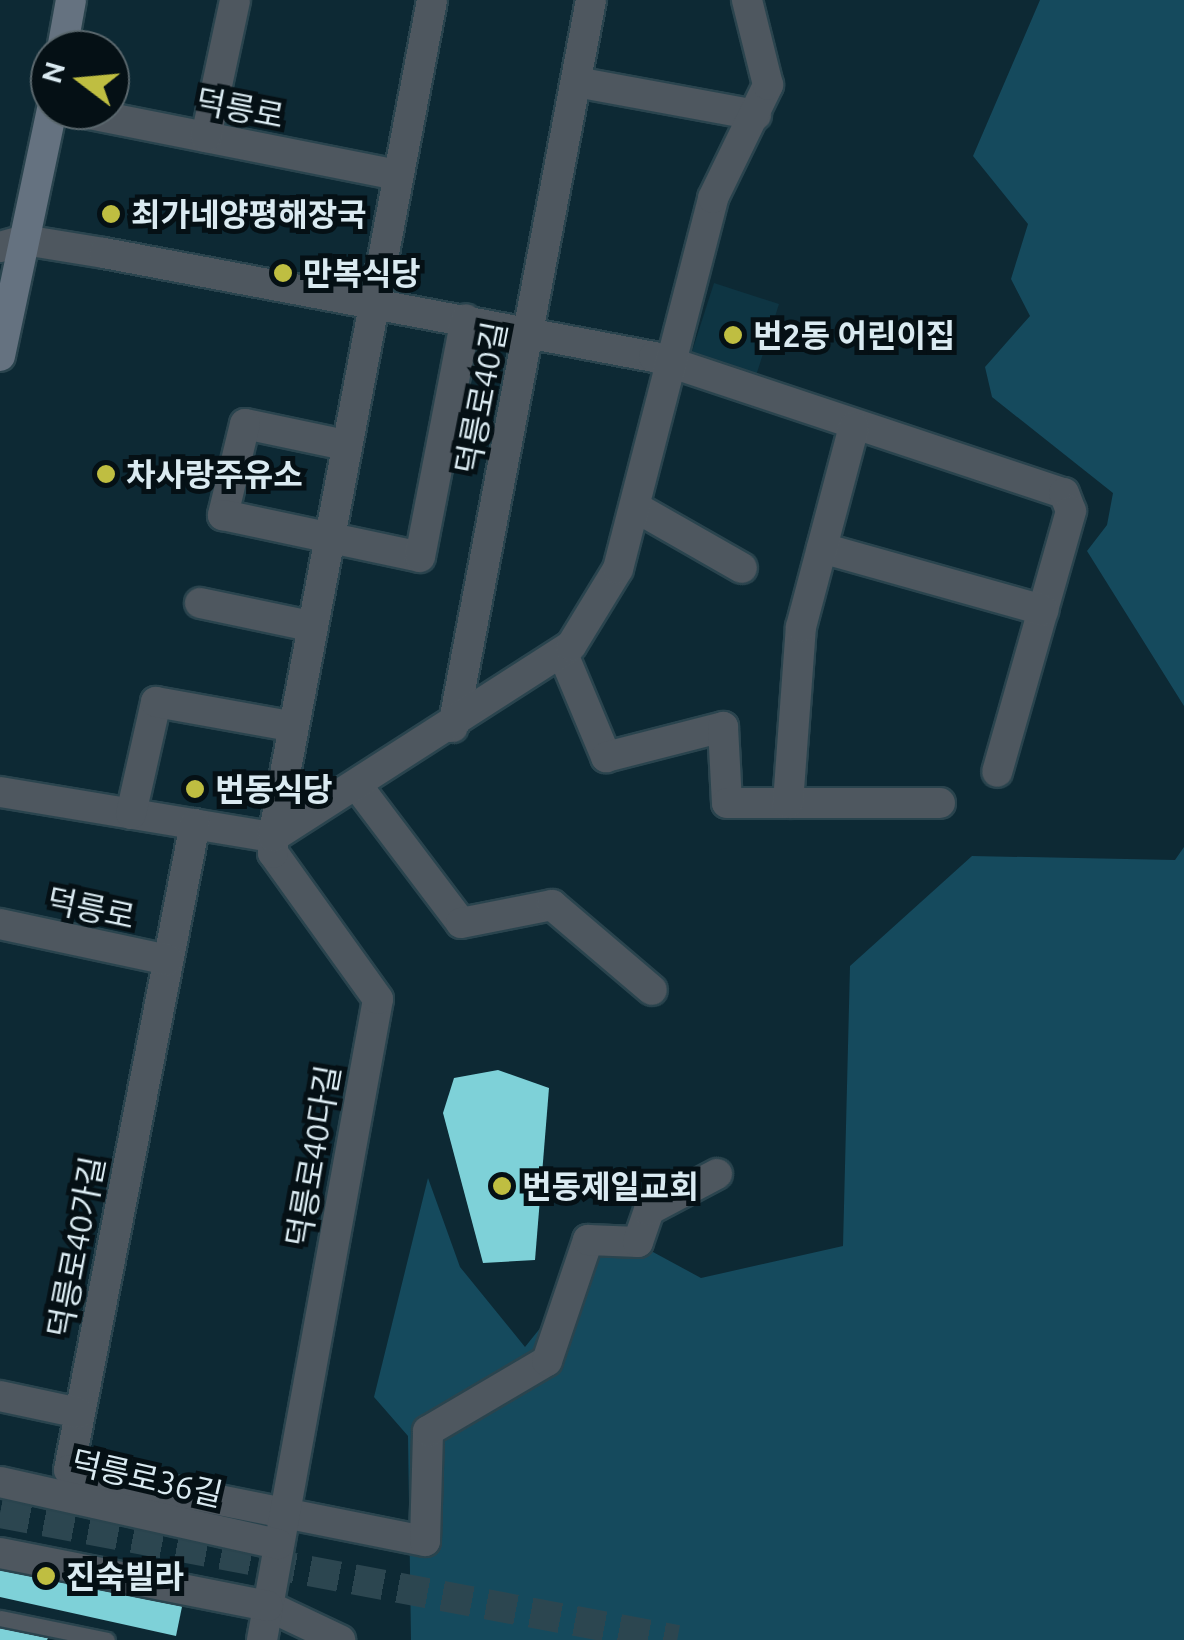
<!DOCTYPE html>
<meta charset="utf-8">
<style>
body{margin:0}
#map{position:relative;width:1184px;height:1640px;overflow:hidden;background:#0d2934;font-family:Ubuntu,"Noto Sans KR",sans-serif}
div>[style]{position:absolute}
.built>*{inset:0;background:#0e3543}
.green>*{inset:0;background:#154a5d}
.building>*{inset:0;background:#7ed1d8}
.tertiary-tunnel>*{height:30px;margin-top:-15px;transform-origin:0;background:repeating-linear-gradient(90deg,#2c4650 0 30px,transparent 0 45px)}
.roads{filter:drop-shadow(2px 0 #2a444e) drop-shadow(-2px 0 #2a444e) drop-shadow(0 2px #2a444e) drop-shadow(0 -2px #2a444e)}
.service>*{height:15px;margin:-7.5px;padding:0 7.5px;transform-origin:7.5px;border-radius:7.5px;background:#4e575f}
.minor>*{height:30px;margin:-15px;padding:0 15px;transform-origin:15px;border-radius:15px;background:#4e575f}
.tertiary>*{height:30px;margin:-15px;padding:0 15px;transform-origin:15px;border-radius:15px;background:#4e575f}
.secondary>*{height:30px;margin:-15px;padding:0 15px;transform-origin:15px;border-radius:15px;background:#657280}
.dots>*{width:28px;height:28px;translate:-50% -50%;box-sizing:border-box;border:5px solid #051015;border-radius:50%}
span{translate:-50% -50%;white-space:nowrap;text-align:center;line-height:1.15;-webkit-text-stroke:10px #051015;paint-order:stroke}
.street-label{font-size:32px;color:#daeaf1}
.poi-label{font-size:32px;color:#daeaf1;font-weight:700}
.left{translate:0 -50%;text-align:left}
.north{position:absolute;left:30px;top:30px;width:100px;height:100px;box-sizing:border-box;background:#051015;border:2px solid #5a676d;border-radius:50%;rotate:286deg;font-size:28px;font-weight:700;line-height:40px;text-align:center;color:#daeaf1}
.north::after{content:'';display:block;margin:auto;width:35px;height:45px;background:#bfbe41;clip-path:polygon(50% 0,100% 100%,50% 72%,0 100%)}
</style>
<div id="map">
<div class="built">
<i style="clip-path:polygon(714px 283px,779px 304px,752px 388px,687px 367px)"></i>
</div>
<div class="green">
<i style="clip-path:polygon(1040px 0,1184px 0,1184px 706px,1087px 551px,1107px 525px,1113px 493px,992px 397px,985px 367px,1030px 316px,1011px 279px,1028px 224px,973px 156px)"></i>
<i style="clip-path:polygon(1184px 847px,1184px 1640px,411px 1640px,408px 1436px,374px 1397px,428px 1178px,460px 1267px,525px 1347px,598px 1256px,653px 1252px,701px 1278px,843px 1246px,850px 966px,972px 856px,1175px 860px)"></i>
</div>
<div class="building">
<i style="clip-path:polygon(498px 1070px,549px 1088px,535px 1260px,483px 1263px,443px 1113px,454px 1078px)"></i>
<i style="clip-path:polygon(0 1556px,184px 1597px,176px 1636px,0 1597px)"></i>
<i style="clip-path:polygon(0 1628px,48px 1638px,47px 1640px,0 1640px)"></i>
</div>
<div class="tertiary-tunnel">
<i style="left:0;top:1513px;width:689px;rotate:10.62deg"></i>
</div>
<div class="roads">
<div class="service">
<i style="left:0;top:1618px;width:109px;rotate:11.6deg"></i>
</div>
<div class="minor">
<i style="left:576px;top:82px;width:183px;rotate:10.4deg"></i>
<i style="left:69px;top:110px;width:335px;rotate:11.2deg"></i>
<i style="left:206px;top:137px;width:140px;rotate:-78deg"></i>
<i style="left:0;top:247px;width:25px;rotate:-16deg"></i>
<i style="left:24px;top:240px;width:81px;rotate:9.2deg"></i>
<i style="left:104px;top:253px;width:560px;rotate:10.71deg"></i>
<i style="left:654px;top:357px;width:432px;rotate:18.4deg"></i>
<i style="left:1064px;top:493px;width:19px;rotate:69deg"></i>
<i style="left:1071px;top:511px;width:271px;rotate:105.8deg"></i>
<i style="left:345px;top:445px;width:102px;rotate:-168.1deg"></i>
<i style="left:245px;top:424px;width:94px;rotate:103.6deg"></i>
<i style="left:223px;top:515px;width:201px;rotate:12deg"></i>
<i style="left:420px;top:557px;width:242px;rotate:-79.1deg"></i>
<i style="left:635px;top:507px;width:123px;rotate:29.7deg"></i>
<i style="left:822px;top:548px;width:230px;rotate:15.7deg"></i>
<i style="left:200px;top:603px;width:112px;rotate:11.8deg"></i>
<i style="left:563px;top:654px;width:112px;rotate:67.3deg"></i>
<i style="left:606px;top:757px;width:121px;rotate:-14.4deg"></i>
<i style="left:723px;top:727px;width:76px;rotate:87deg"></i>
<i style="left:727px;top:803px;width:213px"></i>
<i style="left:453px;top:727px;width:740px;rotate:-79.25deg"></i>
<i style="left:359px;top:788px;width:169px;rotate:52.9deg"></i>
<i style="left:461px;top:923px;width:93px;rotate:-11.2deg"></i>
<i style="left:552px;top:905px;width:131px;rotate:40.4deg"></i>
<i style="left:0;top:792px;width:277px;rotate:9.4deg"></i>
<i style="left:273px;top:837px;width:354px;rotate:-32.7deg"></i>
<i style="left:571px;top:646px;width:90px;rotate:-58.6deg"></i>
<i style="left:618px;top:569px;width:383px;rotate:-75.6deg"></i>
<i style="left:713px;top:198px;width:126px;rotate:-64deg"></i>
<i style="left:768px;top:85px;width:88px;rotate:-103.9deg"></i>
<i style="left:788px;top:803px;width:176px;rotate:-85.8deg"></i>
<i style="left:801px;top:627px;width:207px;rotate:-75.2deg"></i>
<i style="left:131px;top:814px;width:115px;rotate:-77.4deg"></i>
<i style="left:156px;top:702px;width:136px;rotate:10.2deg"></i>
<i style="left:195px;top:824px;width:658px;rotate:101.04deg"></i>
<i style="left:69px;top:1470px;width:363px;rotate:11.3deg"></i>
<i style="left:425px;top:1541px;width:110px;rotate:-88.4deg"></i>
<i style="left:428px;top:1431px;width:138px;rotate:-30.5deg"></i>
<i style="left:547px;top:1361px;width:128px;rotate:-71.3deg"></i>
<i style="left:588px;top:1240px;width:50px;rotate:2.3deg"></i>
<i style="left:638px;top:1242px;width:34px;rotate:-71deg"></i>
<i style="left:649px;top:1210px;width:77px;rotate:-27.9deg"></i>
<i style="left:0;top:924px;width:172px;rotate:12.1deg"></i>
<i style="left:0;top:1396px;width:81px;rotate:12.1deg"></i>
<i style="left:268px;top:1606px;width:80px;rotate:25.3deg"></i>
<i style="left:262px;top:1640px;width:651px;rotate:-79.74deg"></i>
<i style="left:378px;top:999px;width:180px;rotate:-125.7deg"></i>
<i style="left:273px;top:853px;width:16px;rotate:-90deg"></i>
<i style="left:273px;top:837px;width:852px;rotate:-79.24deg"></i>
</div>
<div class="tertiary">
<i style="left:0;top:1482px;width:285px;rotate:12.6deg"></i>
<i style="left:0;top:1553px;width:273px;rotate:11.2deg"></i>
</div>
<div class="secondary">
<i style="left:62px;top:50px;width:51px;rotate:-79.8deg"></i>
<i style="left:0;top:356px;width:251px;rotate:-78.1deg"></i>
</div>
</div>
<div class="dots">
<i style="left:111px;top:214px;background:#bfbe41"></i>
<i style="left:283px;top:273px;background:#bfbe41"></i>
<i style="left:733px;top:335px;background:#bfbe41"></i>
<i style="left:106px;top:474px;background:#bfbe41"></i>
<i style="left:195px;top:789px;background:#bfbe41"></i>
<i style="left:502px;top:1186px;background:#bfbe41"></i>
<i style="left:46px;top:1576px;background:#bfbe41"></i>
</div>
<div class="street-label">
<span style="left:240px;top:108px;rotate:11deg">덕릉로</span>
<span style="left:481px;top:398px;rotate:-79deg">덕릉로40길</span>
<span style="left:91px;top:908px;rotate:12deg">덕릉로</span>
<span style="left:313px;top:1156px;rotate:-80deg">덕릉로40다길</span>
<span style="left:76px;top:1247px;rotate:-79deg">덕릉로40가길</span>
<span style="left:147px;top:1478px;rotate:13deg">덕릉로36길</span>
</div>
<div class="poi-label">
<span class="left" style="left:131px;top:214px">최가네양평해장국</span>
<span class="left" style="left:303px;top:273px">만복식당</span>
<span class="left" style="left:753px;top:335px">번2동 어린이집</span>
<span class="left" style="left:126px;top:474px">차사랑주유소</span>
<span class="left" style="left:215px;top:789px">번동식당</span>
<span class="left" style="left:522px;top:1186px">번동제일교회</span>
<span class="left" style="left:66px;top:1576px">진숙빌라</span>
</div>
<div class="north">N</div>
</div>
